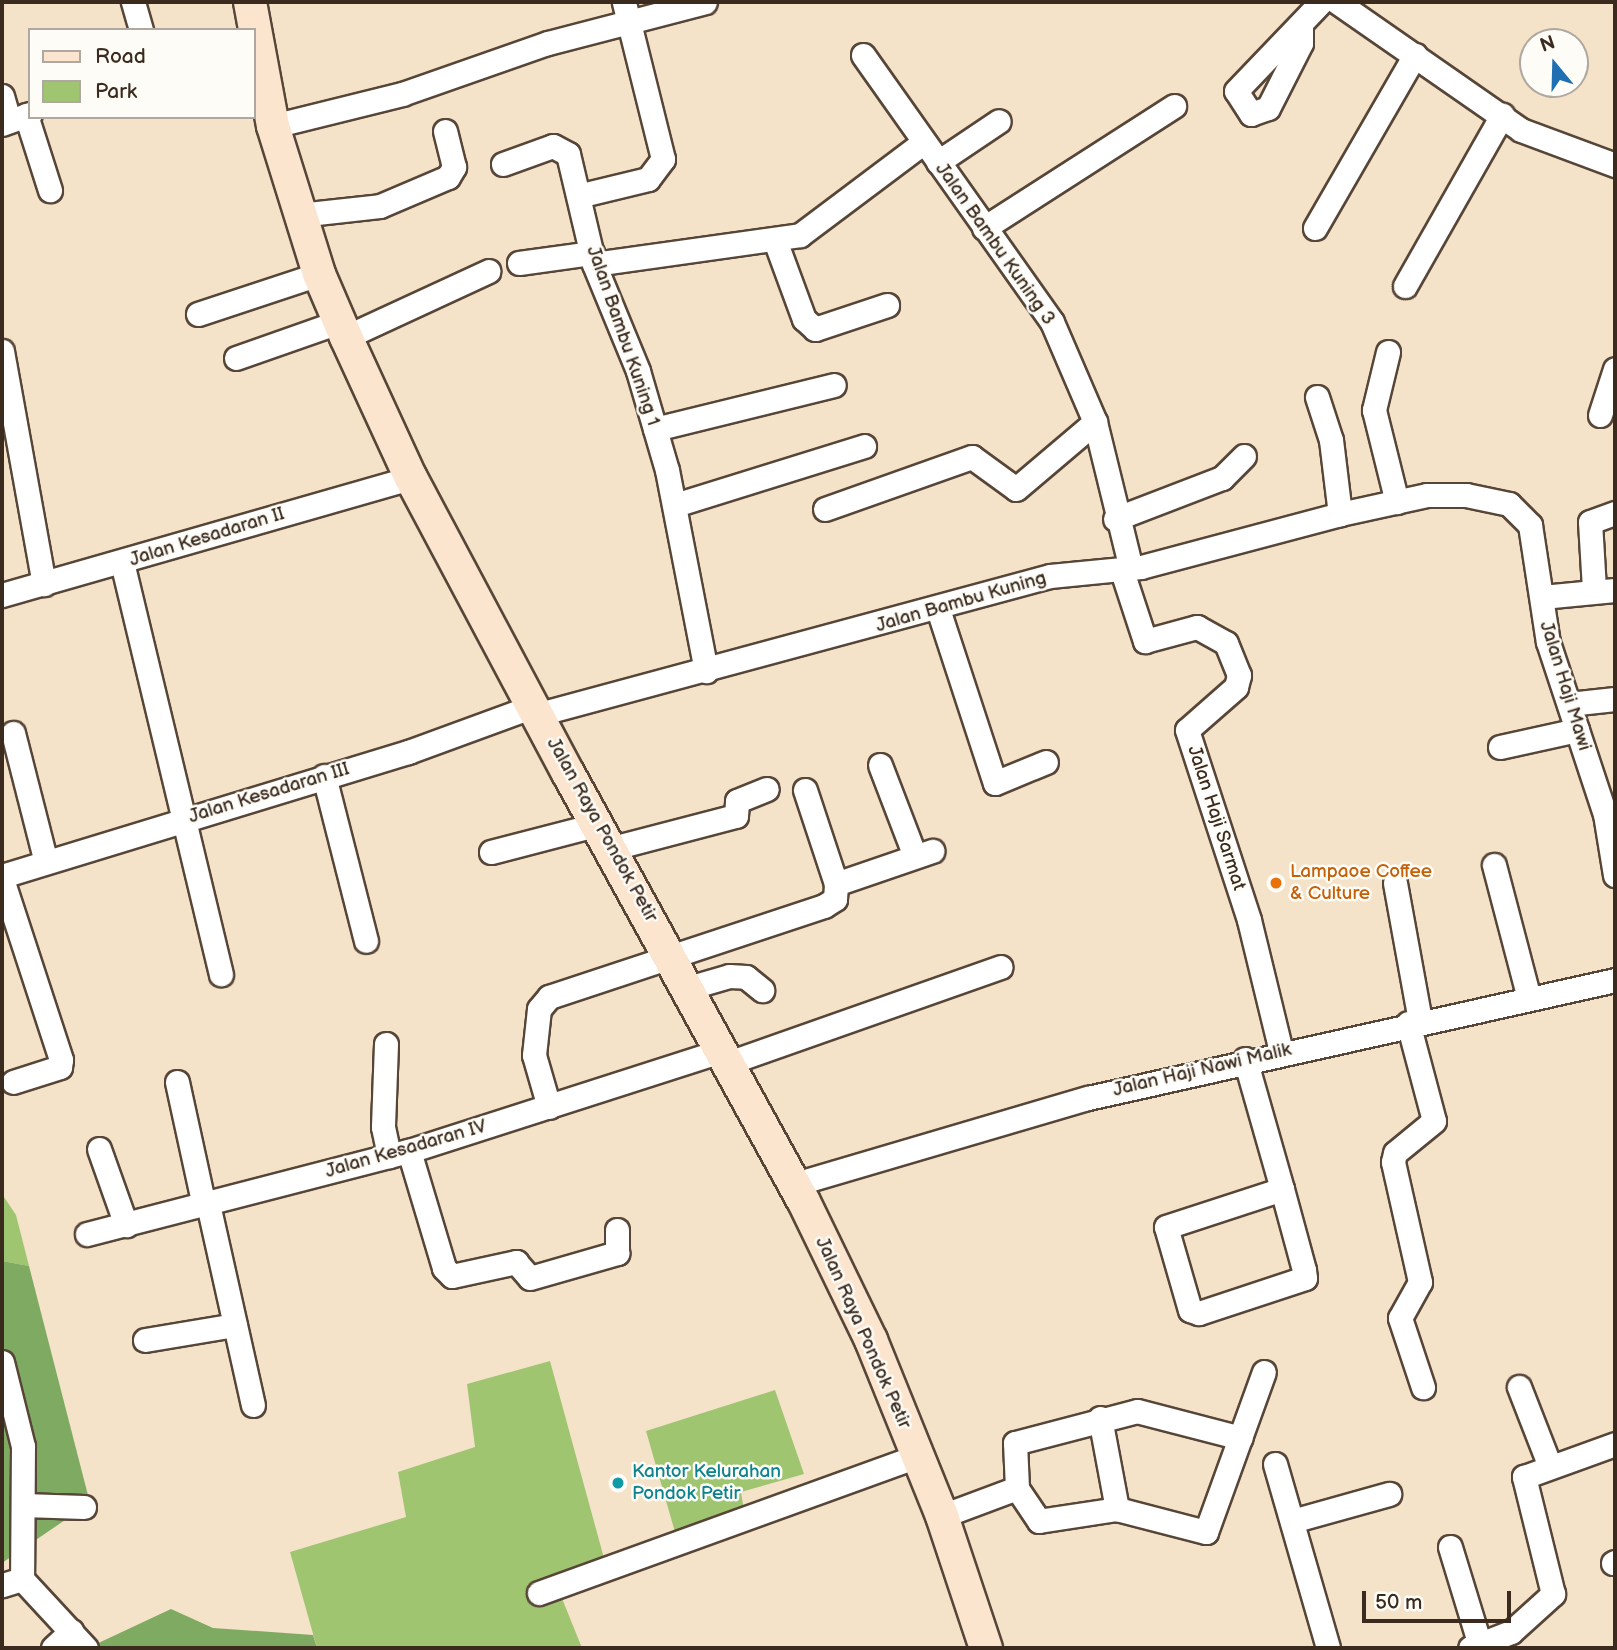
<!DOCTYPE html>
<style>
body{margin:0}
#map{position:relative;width:1617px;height:1650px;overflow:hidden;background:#f4e3c9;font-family:"Balsamiq Sans",sans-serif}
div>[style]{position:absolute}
.green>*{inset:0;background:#9fc570}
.forest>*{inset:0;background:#7faa62}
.roads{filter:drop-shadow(2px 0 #574638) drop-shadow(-2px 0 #574638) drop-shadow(0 2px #574638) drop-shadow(0 -2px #574638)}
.minor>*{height:23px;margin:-11.5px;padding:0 11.5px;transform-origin:11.5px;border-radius:11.5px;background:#fff}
.secondary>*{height:32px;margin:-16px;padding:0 16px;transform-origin:16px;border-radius:16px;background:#fce5cf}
.dots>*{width:19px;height:19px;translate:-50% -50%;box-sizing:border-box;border:4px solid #fdfcf7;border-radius:50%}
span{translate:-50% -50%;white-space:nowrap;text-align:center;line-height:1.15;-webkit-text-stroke:5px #fdfcf7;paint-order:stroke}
.street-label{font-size:19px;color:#3b2a1e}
.food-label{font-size:19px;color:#c56008}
.left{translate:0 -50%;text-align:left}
.culture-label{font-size:19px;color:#0d838f}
.frame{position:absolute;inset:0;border:4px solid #3b2a1e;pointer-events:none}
.legend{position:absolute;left:28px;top:28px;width:228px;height:91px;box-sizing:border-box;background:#fdfcf7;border:2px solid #afa8a0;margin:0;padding:9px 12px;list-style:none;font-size:21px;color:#3b2a1e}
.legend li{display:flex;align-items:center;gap:14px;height:35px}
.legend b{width:35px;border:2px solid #afa8a0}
.north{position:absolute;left:1519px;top:28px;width:70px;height:70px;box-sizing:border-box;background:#fdfcf7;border:2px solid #afa8a0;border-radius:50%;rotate:341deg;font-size:19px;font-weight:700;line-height:28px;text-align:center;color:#3b2a1e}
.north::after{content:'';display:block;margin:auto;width:24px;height:32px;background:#1f6fb2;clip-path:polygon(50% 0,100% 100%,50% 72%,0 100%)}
.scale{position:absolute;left:1362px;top:1591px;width:149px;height:32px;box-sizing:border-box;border:4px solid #3b2a1e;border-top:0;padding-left:9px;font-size:21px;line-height:24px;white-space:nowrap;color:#3b2a1e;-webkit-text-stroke:5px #fdfcf7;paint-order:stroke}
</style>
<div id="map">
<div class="green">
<i style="clip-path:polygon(2px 1194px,16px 1215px,29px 1266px,2px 1261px)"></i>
<i style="clip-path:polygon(550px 1361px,607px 1569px,557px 1586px,582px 1648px,317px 1648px,290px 1552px,406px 1517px,398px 1472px,475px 1447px,467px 1384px)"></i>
<i style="clip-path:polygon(775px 1390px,804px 1474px,741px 1492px,746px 1524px,679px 1546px,646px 1431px)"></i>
</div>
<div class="forest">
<i style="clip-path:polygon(2px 1261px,29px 1266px,90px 1503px,2px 1563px)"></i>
<i style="clip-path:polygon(171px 1609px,213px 1628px,313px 1635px,317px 1648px,92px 1646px)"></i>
</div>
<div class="roads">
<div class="minor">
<i style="left:133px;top:2px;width:29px;rotate:74deg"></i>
<i style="left:1337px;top:2px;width:224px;rotate:34.8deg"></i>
<i style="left:1521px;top:130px;width:100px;rotate:20.4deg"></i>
<i style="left:1301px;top:26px;width:17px;rotate:90deg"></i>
<i style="left:1301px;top:43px;width:73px;rotate:116.9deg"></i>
<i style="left:1268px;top:108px;width:18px;rotate:161deg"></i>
<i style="left:1251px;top:114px;width:27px;rotate:-123deg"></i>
<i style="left:1236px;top:91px;width:123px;rotate:-46.3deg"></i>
<i style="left:863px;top:55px;width:327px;rotate:54.7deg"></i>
<i style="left:1052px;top:322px;width:109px;rotate:66.7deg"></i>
<i style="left:1095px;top:422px;width:151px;rotate:76.2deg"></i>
<i style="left:2px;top:96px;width:26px;rotate:74deg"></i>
<i style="left:26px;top:115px;width:79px;rotate:72.3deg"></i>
<i style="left:2px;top:124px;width:30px;rotate:-20deg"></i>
<i style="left:273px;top:126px;width:133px;rotate:-13.9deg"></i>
<i style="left:402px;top:94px;width:155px;rotate:-19.3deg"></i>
<i style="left:548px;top:43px;width:162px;rotate:-14.6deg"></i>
<i style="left:938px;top:162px;width:73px;rotate:-33.9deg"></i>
<i style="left:503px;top:164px;width:53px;rotate:-19.8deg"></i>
<i style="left:553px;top:146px;width:17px;rotate:28deg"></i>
<i style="left:568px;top:154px;width:113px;rotate:76.7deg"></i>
<i style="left:594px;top:264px;width:116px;rotate:67.6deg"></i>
<i style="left:638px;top:371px;width:103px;rotate:73.7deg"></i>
<i style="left:667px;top:470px;width:205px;rotate:79deg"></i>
<i style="left:582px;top:195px;width:68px;rotate:-13.6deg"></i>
<i style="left:648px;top:179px;width:25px;rotate:-53deg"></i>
<i style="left:663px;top:159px;width:162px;rotate:-104deg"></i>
<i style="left:299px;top:215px;width:81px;rotate:-6.3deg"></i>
<i style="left:380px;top:206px;width:74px;rotate:-23.1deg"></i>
<i style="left:448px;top:177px;width:12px;rotate:-59deg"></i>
<i style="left:454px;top:167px;width:37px;rotate:-104deg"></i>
<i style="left:984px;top:228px;width:226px;rotate:-32.7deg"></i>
<i style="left:1315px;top:228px;width:200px;rotate:-60deg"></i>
<i style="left:776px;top:243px;width:81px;rotate:69.8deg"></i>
<i style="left:804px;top:319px;width:15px;rotate:42deg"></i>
<i style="left:815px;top:329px;width:76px;rotate:-18.4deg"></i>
<i style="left:519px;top:263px;width:74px;rotate:-7.8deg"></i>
<i style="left:594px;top:264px;width:208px;rotate:-8deg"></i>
<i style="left:800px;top:235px;width:155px;rotate:-36.9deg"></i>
<i style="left:1405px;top:286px;width:197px;rotate:-60.4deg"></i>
<i style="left:198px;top:314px;width:127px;rotate:-18.3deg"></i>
<i style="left:346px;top:337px;width:157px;rotate:-24.8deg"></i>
<i style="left:2px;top:351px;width:237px;rotate:79.8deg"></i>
<i style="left:1388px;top:352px;width:60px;rotate:103.6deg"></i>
<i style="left:1374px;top:410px;width:95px;rotate:76deg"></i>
<i style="left:236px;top:358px;width:109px;rotate:-19.3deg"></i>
<i style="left:1317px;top:397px;width:45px;rotate:72deg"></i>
<i style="left:1331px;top:440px;width:75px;rotate:83.1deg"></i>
<i style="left:1600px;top:415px;width:48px;rotate:-71.9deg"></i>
<i style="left:655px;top:429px;width:184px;rotate:-13.8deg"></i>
<i style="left:675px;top:505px;width:198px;rotate:-17.3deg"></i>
<i style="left:825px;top:509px;width:156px;rotate:-19.5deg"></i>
<i style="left:972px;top:457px;width:54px;rotate:36deg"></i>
<i style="left:1016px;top:489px;width:104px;rotate:-40.3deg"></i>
<i style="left:1115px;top:519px;width:115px;rotate:-21deg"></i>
<i style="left:1222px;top:478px;width:31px;rotate:-45deg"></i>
<i style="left:122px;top:562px;width:424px;rotate:76.5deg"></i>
<i style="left:1122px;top:571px;width:74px;rotate:71.8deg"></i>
<i style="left:1145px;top:641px;width:54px;rotate:-15.1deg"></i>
<i style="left:1197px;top:627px;width:33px;rotate:29deg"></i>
<i style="left:1226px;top:643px;width:35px;rotate:68deg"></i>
<i style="left:1239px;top:675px;width:12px;rotate:104deg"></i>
<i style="left:1236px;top:687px;width:65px;rotate:138.7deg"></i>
<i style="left:1187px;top:730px;width:200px;rotate:71.9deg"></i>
<i style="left:1249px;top:920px;width:135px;rotate:76.3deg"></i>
<i style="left:1594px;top:589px;width:67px;rotate:-93.4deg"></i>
<i style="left:1590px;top:522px;width:27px;rotate:-20deg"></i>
<i style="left:2px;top:595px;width:425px;rotate:-16deg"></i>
<i style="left:1542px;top:597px;width:73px;rotate:-5.5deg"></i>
<i style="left:938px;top:609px;width:183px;rotate:71.9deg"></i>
<i style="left:995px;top:783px;width:55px;rotate:-22.4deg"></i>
<i style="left:1569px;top:704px;width:46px;rotate:-6.2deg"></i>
<i style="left:539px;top:714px;width:529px;rotate:-15.11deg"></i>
<i style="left:1050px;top:576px;width:91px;rotate:-5.6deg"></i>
<i style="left:1141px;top:567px;width:206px;rotate:-14.9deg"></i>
<i style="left:1340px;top:514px;width:89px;rotate:-12.3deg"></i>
<i style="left:1427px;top:495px;width:39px"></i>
<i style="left:1466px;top:495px;width:44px;rotate:11.8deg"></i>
<i style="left:1509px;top:504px;width:30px;rotate:45deg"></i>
<i style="left:1530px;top:525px;width:118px;rotate:81.3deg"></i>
<i style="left:1548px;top:642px;width:181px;rotate:71.7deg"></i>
<i style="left:1605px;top:814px;width:62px;rotate:80.7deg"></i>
<i style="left:13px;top:733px;width:133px;rotate:75.7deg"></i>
<i style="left:1500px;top:747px;width:79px;rotate:-12.4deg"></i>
<i style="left:880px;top:765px;width:97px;rotate:69deg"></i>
<i style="left:324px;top:776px;width:170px;rotate:75.7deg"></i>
<i style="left:805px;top:790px;width:99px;rotate:71.7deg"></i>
<i style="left:609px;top:849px;width:131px;rotate:-14.6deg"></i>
<i style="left:736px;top:816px;width:15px;rotate:-86deg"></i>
<i style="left:737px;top:801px;width:32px;rotate:-22deg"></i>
<i style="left:491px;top:852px;width:107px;rotate:-14.6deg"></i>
<i style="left:1494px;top:865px;width:138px;rotate:75.3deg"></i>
<i style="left:2px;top:876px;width:425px;rotate:-17deg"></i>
<i style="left:408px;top:752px;width:134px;rotate:-20.1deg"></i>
<i style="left:2px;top:879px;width:190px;rotate:71.9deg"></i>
<i style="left:61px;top:1060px;width:7px;rotate:98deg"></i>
<i style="left:60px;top:1067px;width:49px;rotate:162.3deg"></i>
<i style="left:1395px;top:883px;width:139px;rotate:79.7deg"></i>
<i style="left:688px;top:988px;width:43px;rotate:-16.3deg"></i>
<i style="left:729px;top:976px;width:17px;rotate:3deg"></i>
<i style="left:746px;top:977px;width:21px;rotate:39deg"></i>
<i style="left:1408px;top:1023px;width:101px;rotate:75.1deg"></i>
<i style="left:1434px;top:1121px;width:50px;rotate:140.6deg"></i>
<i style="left:1395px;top:1153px;width:9px;rotate:103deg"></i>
<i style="left:1393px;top:1162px;width:123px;rotate:77.3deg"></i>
<i style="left:1420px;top:1282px;width:41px;rotate:119.1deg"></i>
<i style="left:1400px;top:1318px;width:73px;rotate:71.6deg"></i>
<i style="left:386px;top:1044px;width:83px;rotate:92.1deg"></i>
<i style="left:383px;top:1127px;width:30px;rotate:78deg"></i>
<i style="left:1245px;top:1059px;width:135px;rotate:74.1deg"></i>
<i style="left:1282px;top:1189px;width:84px;rotate:74.8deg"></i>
<i style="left:1304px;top:1270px;width:8px;rotate:83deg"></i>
<i style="left:1305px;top:1278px;width:112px;rotate:161.7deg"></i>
<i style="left:1199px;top:1313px;width:9px;rotate:-162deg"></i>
<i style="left:1190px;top:1310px;width:86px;rotate:-106.1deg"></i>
<i style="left:1166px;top:1227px;width:122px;rotate:-18.1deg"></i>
<i style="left:728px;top:1063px;width:289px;rotate:-19.4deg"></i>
<i style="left:177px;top:1082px;width:127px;rotate:77.7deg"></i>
<i style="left:549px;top:1107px;width:54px;rotate:-106.1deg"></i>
<i style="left:534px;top:1055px;width:46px;rotate:-83.8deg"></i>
<i style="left:539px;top:1009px;width:16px;rotate:-50deg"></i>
<i style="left:549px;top:997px;width:290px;rotate:-18.3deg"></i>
<i style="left:824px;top:906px;width:13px;rotate:-32deg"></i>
<i style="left:835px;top:899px;width:15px;rotate:-86deg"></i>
<i style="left:836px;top:884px;width:102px;rotate:-19deg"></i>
<i style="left:99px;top:1149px;width:81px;rotate:70.4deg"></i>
<i style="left:409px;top:1151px;width:122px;rotate:73.3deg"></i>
<i style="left:444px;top:1268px;width:11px;rotate:45deg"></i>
<i style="left:452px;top:1276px;width:66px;rotate:-12.3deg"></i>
<i style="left:516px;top:1262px;width:21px;rotate:49deg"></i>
<i style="left:530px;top:1278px;width:91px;rotate:-16deg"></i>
<i style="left:617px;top:1253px;width:23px;rotate:-90deg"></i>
<i style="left:795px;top:1184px;width:305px;rotate:-16.4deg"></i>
<i style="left:1088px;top:1098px;width:540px;rotate:-12.62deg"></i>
<i style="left:208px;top:1204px;width:206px;rotate:77.4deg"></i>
<i style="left:87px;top:1234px;width:333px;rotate:-14.5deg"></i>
<i style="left:409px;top:1151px;width:328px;rotate:-17.8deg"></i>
<i style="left:145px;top:1340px;width:91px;rotate:-9.5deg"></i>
<i style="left:2px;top:1362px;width:87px;rotate:76deg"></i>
<i style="left:23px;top:1446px;width:133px;rotate:90.4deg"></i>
<i style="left:22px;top:1579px;width:21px;rotate:163deg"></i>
<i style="left:1519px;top:1387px;width:83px;rotate:68.7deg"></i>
<i style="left:1100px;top:1418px;width:93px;rotate:79.4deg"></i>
<i style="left:1117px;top:1509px;width:92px;rotate:14.5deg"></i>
<i style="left:1206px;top:1532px;width:170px;rotate:-70.1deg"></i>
<i style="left:1275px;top:1464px;width:191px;rotate:73.9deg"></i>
<i style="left:23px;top:1505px;width:61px;rotate:1.9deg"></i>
<i style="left:1117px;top:1509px;width:79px;rotate:171.3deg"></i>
<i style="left:1039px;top:1521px;width:40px;rotate:-124deg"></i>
<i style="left:1017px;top:1488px;width:45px;rotate:-92.5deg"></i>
<i style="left:1015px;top:1443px;width:126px;rotate:-14.7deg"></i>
<i style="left:1137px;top:1411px;width:107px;rotate:14.6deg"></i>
<i style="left:942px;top:1516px;width:80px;rotate:-20.5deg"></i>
<i style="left:1292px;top:1521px;width:101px;rotate:-15.6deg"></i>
<i style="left:1450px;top:1547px;width:102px;rotate:73deg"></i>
<i style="left:1613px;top:1563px;width:2px;rotate:-27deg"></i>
<i style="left:22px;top:1579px;width:94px;rotate:47.2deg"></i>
<i style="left:539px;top:1593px;width:402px;rotate:-19.9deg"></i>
<i style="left:53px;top:1648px;width:25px;rotate:-43deg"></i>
<i style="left:1470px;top:1648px;width:44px;rotate:-21.3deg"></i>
<i style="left:1511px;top:1632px;width:57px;rotate:-42.1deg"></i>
<i style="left:1553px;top:1594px;width:121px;rotate:-103.9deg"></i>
<i style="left:1524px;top:1477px;width:97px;rotate:-19.9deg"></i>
</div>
<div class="secondary">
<i style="left:250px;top:2px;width:126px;rotate:79.5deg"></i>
<i style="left:273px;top:126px;width:155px;rotate:72.7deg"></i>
<i style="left:319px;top:274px;width:69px;rotate:66.8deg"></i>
<i style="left:346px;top:337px;width:155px;rotate:65.3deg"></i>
<i style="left:411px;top:478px;width:334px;rotate:62deg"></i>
<i style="left:568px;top:773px;width:487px;rotate:61.2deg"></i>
<i style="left:803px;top:1200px;width:156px;rotate:64.1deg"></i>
<i style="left:871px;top:1340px;width:190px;rotate:68deg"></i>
<i style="left:942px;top:1516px;width:139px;rotate:71.6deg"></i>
</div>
</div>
<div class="dots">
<i style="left:1276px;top:883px;background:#e8710a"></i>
<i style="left:618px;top:1483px;background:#0f9aa8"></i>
</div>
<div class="street-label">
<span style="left:995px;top:244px;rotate:55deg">Jalan Bambu Kuning 3</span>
<span style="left:623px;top:336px;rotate:71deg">Jalan Bambu Kuning 1</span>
<span style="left:207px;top:537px;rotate:-17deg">Jalan Kesadaran II</span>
<span style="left:961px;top:602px;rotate:-16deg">Jalan Bambu Kuning</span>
<span style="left:1565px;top:686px;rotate:73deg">Jalan Haji Mawi</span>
<span style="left:269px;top:793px;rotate:-17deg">Jalan Kesadaran III</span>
<span style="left:1216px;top:818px;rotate:72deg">Jalan Haji Sarmat</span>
<span style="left:602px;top:830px;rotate:61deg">Jalan Raya Pondok Petir</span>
<span style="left:1202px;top:1070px;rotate:-13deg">Jalan Haji Nawi Malik</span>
<span style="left:406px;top:1149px;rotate:-16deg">Jalan Kesadaran IV</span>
<span style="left:863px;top:1333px;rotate:66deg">Jalan Raya Pondok Petir</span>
</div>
<div class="food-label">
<span class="left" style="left:1290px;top:883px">Lampaoe Coffee<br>&amp; Culture</span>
</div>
<div class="culture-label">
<span class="left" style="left:632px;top:1483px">Kantor Kelurahan<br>Pondok Petir</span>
</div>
<div class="frame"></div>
<ul class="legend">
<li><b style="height:9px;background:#fce5cf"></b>Road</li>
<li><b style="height:19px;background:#9fc570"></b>Park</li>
</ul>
<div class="north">N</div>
<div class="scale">50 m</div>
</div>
